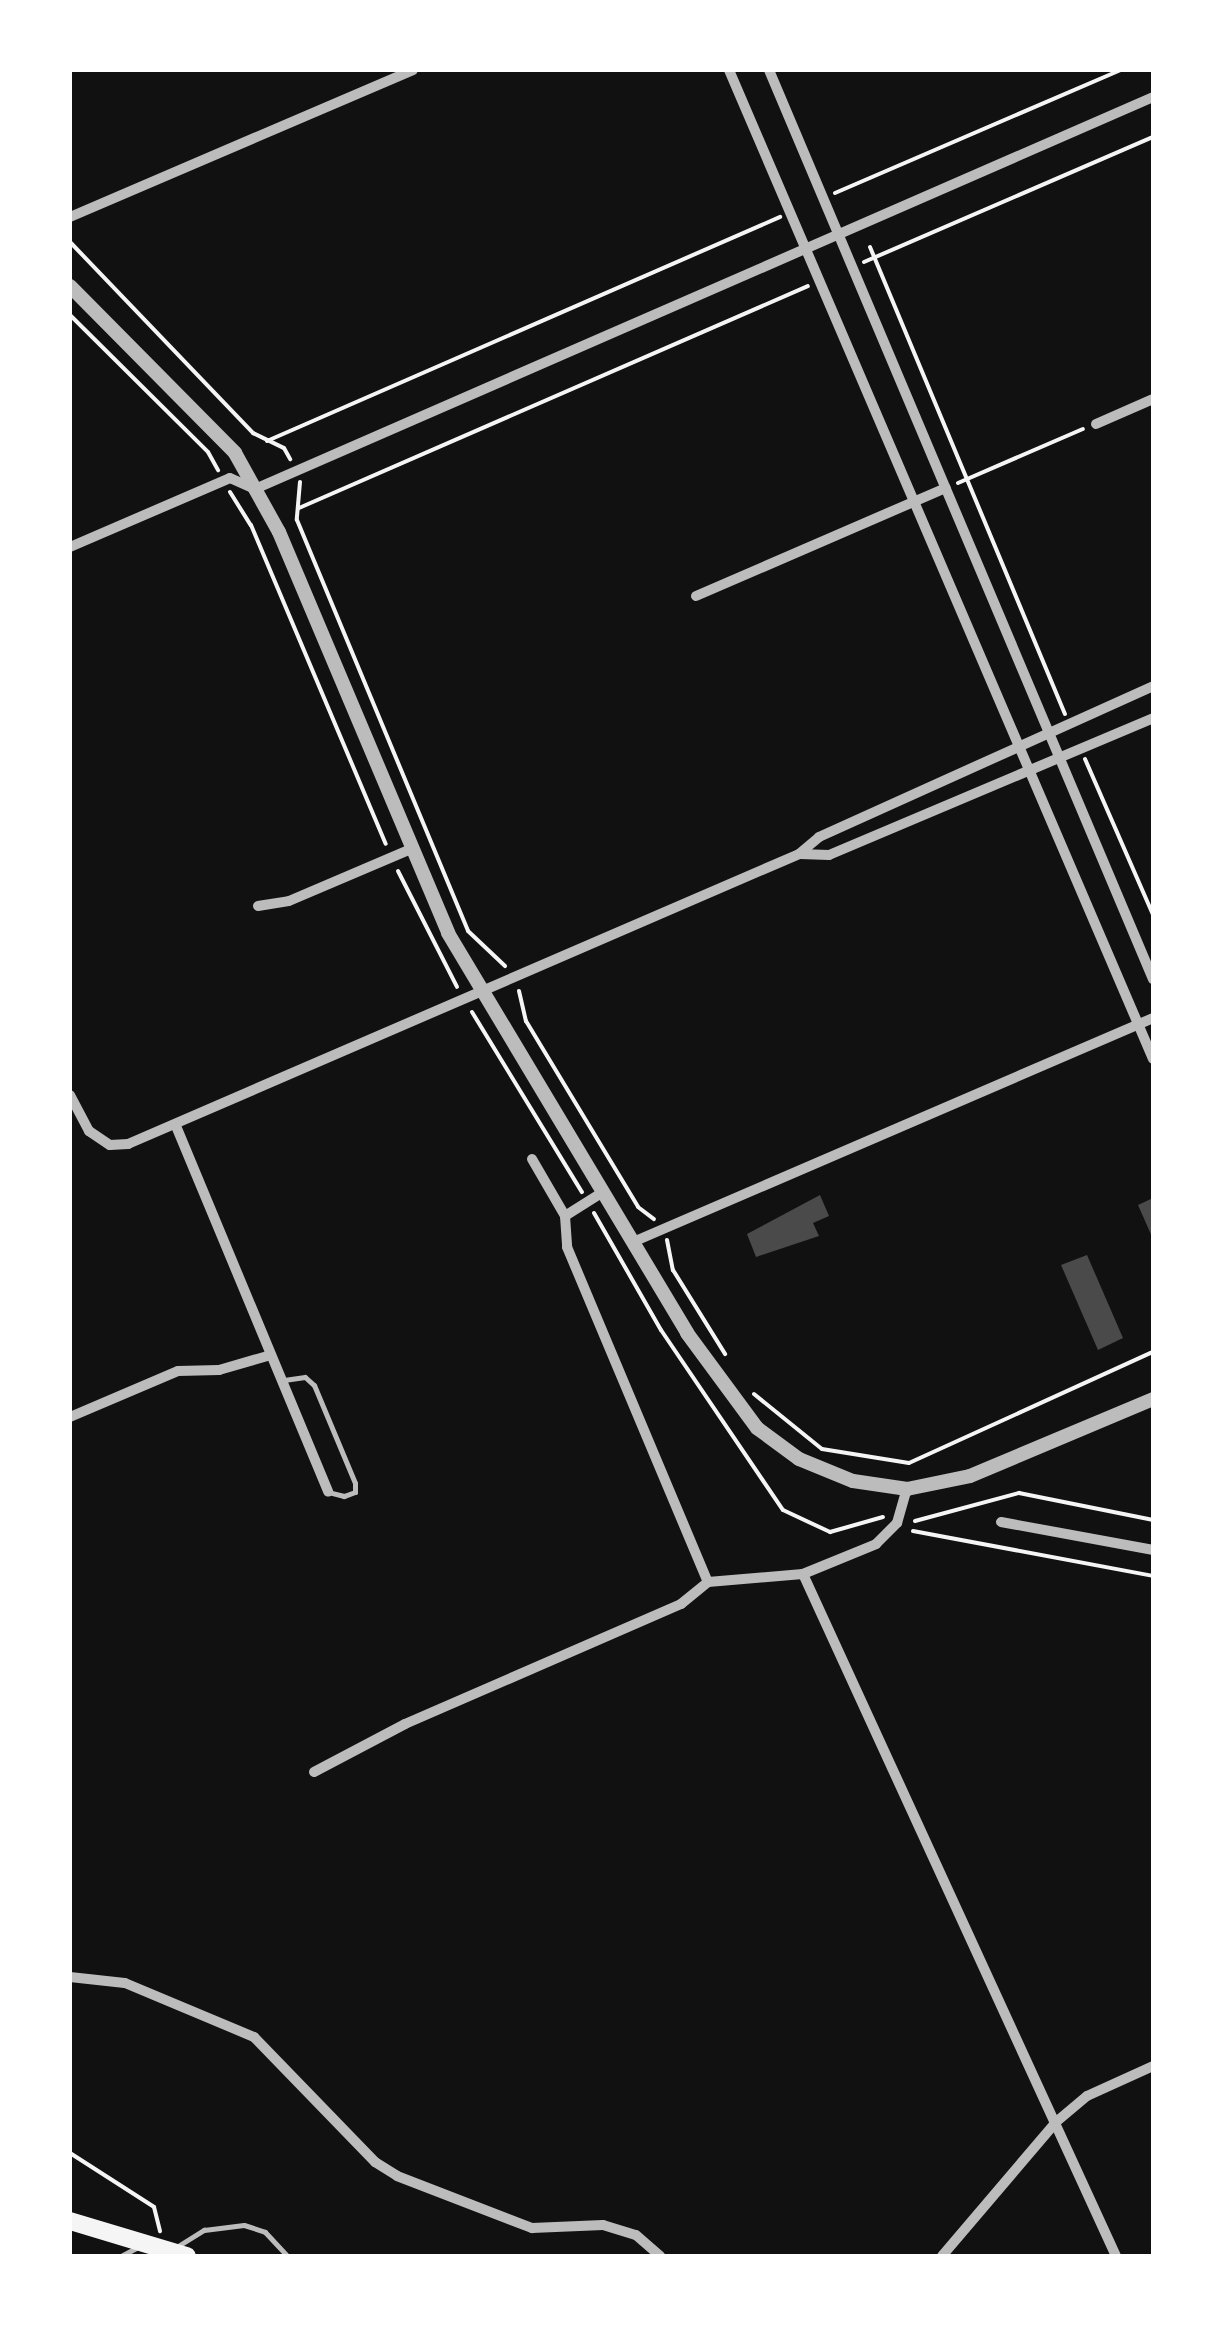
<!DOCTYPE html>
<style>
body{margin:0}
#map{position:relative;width:1223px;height:2326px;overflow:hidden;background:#111;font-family:"Archivo Narrow",sans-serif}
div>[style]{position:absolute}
.building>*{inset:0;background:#4a4a4a}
.path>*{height:4px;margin:-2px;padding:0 2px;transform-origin:2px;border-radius:2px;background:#f5f5f5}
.service>*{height:5px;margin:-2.5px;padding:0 2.5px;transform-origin:2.5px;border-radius:2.5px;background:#bcbcbc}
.minor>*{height:10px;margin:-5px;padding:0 5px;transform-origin:5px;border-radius:5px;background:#bcbcbc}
.tertiary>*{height:14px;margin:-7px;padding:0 7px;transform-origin:7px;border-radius:7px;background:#bcbcbc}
.trunk>*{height:18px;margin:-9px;padding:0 9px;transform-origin:9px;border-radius:9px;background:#f5f5f5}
span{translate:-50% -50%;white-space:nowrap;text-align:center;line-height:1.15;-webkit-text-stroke:10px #fff;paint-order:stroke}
.frame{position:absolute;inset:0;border:72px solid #fff;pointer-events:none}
</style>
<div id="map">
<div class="building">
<i style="clip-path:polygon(820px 1195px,829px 1216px,813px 1223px,819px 1236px,756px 1257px,747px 1234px)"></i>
<i style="clip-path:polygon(1153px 1198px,1153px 1239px,1138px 1205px)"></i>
<i style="clip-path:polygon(1087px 1255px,1123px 1338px,1098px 1350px,1061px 1265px)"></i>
</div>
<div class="path">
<i style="left:835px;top:193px;width:311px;rotate:-23.3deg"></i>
<i style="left:70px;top:242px;width:265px;rotate:46.2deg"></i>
<i style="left:253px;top:433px;width:34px;rotate:26deg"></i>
<i style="left:284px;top:448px;width:13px;rotate:61deg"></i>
<i style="left:870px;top:247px;width:506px;rotate:67.34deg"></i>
<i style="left:864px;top:262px;width:315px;rotate:-23.4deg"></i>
<i style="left:70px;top:315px;width:194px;rotate:44.8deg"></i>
<i style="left:208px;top:452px;width:21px;rotate:61deg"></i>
<i style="left:267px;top:441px;width:560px;rotate:-23.59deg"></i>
<i style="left:300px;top:482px;width:38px;rotate:95deg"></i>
<i style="left:297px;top:520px;width:445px;rotate:67.4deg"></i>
<i style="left:468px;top:931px;width:51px;rotate:43.4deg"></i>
<i style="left:958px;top:483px;width:136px;rotate:-23.4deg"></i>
<i style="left:230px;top:492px;width:39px;rotate:58deg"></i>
<i style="left:251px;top:525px;width:346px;rotate:67.1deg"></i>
<i style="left:299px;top:508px;width:555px;rotate:-23.56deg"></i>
<i style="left:1085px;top:759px;width:170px;rotate:66.4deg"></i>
<i style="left:398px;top:871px;width:130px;rotate:63deg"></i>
<i style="left:519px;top:991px;width:31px;rotate:77deg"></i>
<i style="left:526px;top:1021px;width:217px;rotate:58.9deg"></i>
<i style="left:638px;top:1207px;width:20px;rotate:37deg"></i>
<i style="left:472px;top:1012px;width:211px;rotate:58.6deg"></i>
<i style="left:594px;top:1213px;width:135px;rotate:60.2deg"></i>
<i style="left:661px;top:1330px;width:217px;rotate:55.9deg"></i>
<i style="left:783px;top:1510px;width:52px;rotate:25.1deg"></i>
<i style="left:830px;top:1532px;width:55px;rotate:-15.8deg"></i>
<i style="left:667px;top:1240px;width:31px;rotate:79deg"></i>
<i style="left:673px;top:1270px;width:99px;rotate:58.2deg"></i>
<i style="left:754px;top:1394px;width:87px;rotate:39deg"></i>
<i style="left:822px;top:1449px;width:88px;rotate:9.1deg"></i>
<i style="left:909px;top:1463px;width:268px;rotate:-24.5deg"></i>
<i style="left:915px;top:1521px;width:108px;rotate:-15.1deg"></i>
<i style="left:1019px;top:1493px;width:137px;rotate:11.4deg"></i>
<i style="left:913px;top:1531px;width:244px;rotate:10.6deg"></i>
<i style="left:70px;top:2153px;width:100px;rotate:32.7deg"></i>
<i style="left:154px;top:2207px;width:25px;rotate:76deg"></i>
</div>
<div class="service">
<i style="left:284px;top:1380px;width:21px;rotate:-8deg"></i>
<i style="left:305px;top:1377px;width:12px;rotate:42deg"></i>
<i style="left:314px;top:1385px;width:106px;rotate:67.3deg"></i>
<i style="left:355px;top:1483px;width:9px;rotate:90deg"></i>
<i style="left:355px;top:1492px;width:12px;rotate:160deg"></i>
<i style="left:344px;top:1496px;width:16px;rotate:-166deg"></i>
<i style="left:178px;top:2246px;width:31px;rotate:-32deg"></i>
<i style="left:204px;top:2230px;width:40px;rotate:-7.1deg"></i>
<i style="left:244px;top:2225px;width:22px;rotate:18deg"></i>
<i style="left:265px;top:2232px;width:33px;rotate:47deg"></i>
<i style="left:121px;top:2256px;width:17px;rotate:-28deg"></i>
</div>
<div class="minor">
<i style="left:729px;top:70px;width:1076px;rotate:66.79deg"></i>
<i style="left:769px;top:70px;width:987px;rotate:67.1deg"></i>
<i style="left:70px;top:217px;width:373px;rotate:-23.2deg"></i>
<i style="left:1096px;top:424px;width:62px;rotate:-23.7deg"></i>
<i style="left:70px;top:547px;width:174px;rotate:-23.3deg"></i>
<i style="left:230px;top:478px;width:27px;rotate:24deg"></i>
<i style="left:255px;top:489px;width:980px;rotate:-23.58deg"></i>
<i style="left:696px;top:596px;width:272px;rotate:-23.4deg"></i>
<i style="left:800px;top:854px;width:29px;rotate:2deg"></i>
<i style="left:829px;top:855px;width:352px;rotate:-22.9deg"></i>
<i style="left:258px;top:906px;width:31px;rotate:-9deg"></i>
<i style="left:289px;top:901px;width:133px;rotate:-23.1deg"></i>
<i style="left:70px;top:1095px;width:41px;rotate:62.2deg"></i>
<i style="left:89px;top:1131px;width:25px;rotate:34deg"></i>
<i style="left:110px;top:1145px;width:18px;rotate:-3deg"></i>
<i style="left:128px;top:1144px;width:731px;rotate:-23.37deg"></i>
<i style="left:799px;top:854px;width:26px;rotate:-40deg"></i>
<i style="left:819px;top:837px;width:367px;rotate:-24.3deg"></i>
<i style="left:176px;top:1126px;width:396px;rotate:67.4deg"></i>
<i style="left:532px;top:1159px;width:66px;rotate:59.9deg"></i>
<i style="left:603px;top:1192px;width:45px;rotate:147.7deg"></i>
<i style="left:565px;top:1216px;width:31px;rotate:86deg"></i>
<i style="left:567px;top:1247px;width:363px;rotate:67.2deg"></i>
<i style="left:633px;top:1242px;width:566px;rotate:-23.3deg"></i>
<i style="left:70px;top:1417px;width:117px;rotate:-23.1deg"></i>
<i style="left:178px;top:1371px;width:41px;rotate:-1.4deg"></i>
<i style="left:219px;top:1370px;width:54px;rotate:-16.1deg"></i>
<i style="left:1001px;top:1522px;width:155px;rotate:10.4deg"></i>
<i style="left:803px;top:1574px;width:750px;rotate:65.35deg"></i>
<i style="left:314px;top:1772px;width:103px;rotate:-27.8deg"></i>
<i style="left:405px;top:1724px;width:301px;rotate:-23.5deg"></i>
<i style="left:681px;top:1604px;width:35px;rotate:-39deg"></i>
<i style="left:708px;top:1582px;width:95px;rotate:-4.8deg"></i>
<i style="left:803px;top:1574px;width:79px;rotate:-22.3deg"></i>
<i style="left:876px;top:1544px;width:30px;rotate:-45deg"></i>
<i style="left:897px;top:1523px;width:35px;rotate:-74deg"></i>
<i style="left:70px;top:1977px;width:55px;rotate:6.2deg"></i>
<i style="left:125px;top:1983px;width:140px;rotate:22.7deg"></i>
<i style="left:254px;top:2037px;width:174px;rotate:45.9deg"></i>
<i style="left:375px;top:2162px;width:26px;rotate:32deg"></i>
<i style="left:397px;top:2176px;width:145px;rotate:21.1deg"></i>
<i style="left:532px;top:2228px;width:71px;rotate:-2.4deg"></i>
<i style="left:603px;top:2225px;width:34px;rotate:17deg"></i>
<i style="left:636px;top:2235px;width:32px;rotate:41deg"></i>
<i style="left:942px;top:2256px;width:176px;rotate:-49.6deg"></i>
<i style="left:1056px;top:2122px;width:40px;rotate:-40deg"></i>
<i style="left:1087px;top:2096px;width:72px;rotate:-24.4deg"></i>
</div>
<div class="tertiary">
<i style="left:70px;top:286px;width:235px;rotate:45.3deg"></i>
<i style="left:235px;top:453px;width:90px;rotate:60.9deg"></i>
<i style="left:279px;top:532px;width:435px;rotate:67.1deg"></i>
<i style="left:448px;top:933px;width:466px;rotate:59.1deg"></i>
<i style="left:687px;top:1333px;width:118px;rotate:53.6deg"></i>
<i style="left:757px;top:1428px;width:52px;rotate:36.4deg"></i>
<i style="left:799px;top:1459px;width:58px;rotate:22.2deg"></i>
<i style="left:853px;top:1481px;width:55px;rotate:8.4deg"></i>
<i style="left:907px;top:1489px;width:64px;rotate:-11.7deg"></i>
<i style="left:970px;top:1476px;width:199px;rotate:-22.8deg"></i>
</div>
<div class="trunk">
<i style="left:70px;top:2221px;width:122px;rotate:16.7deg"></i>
</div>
<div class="frame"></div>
</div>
